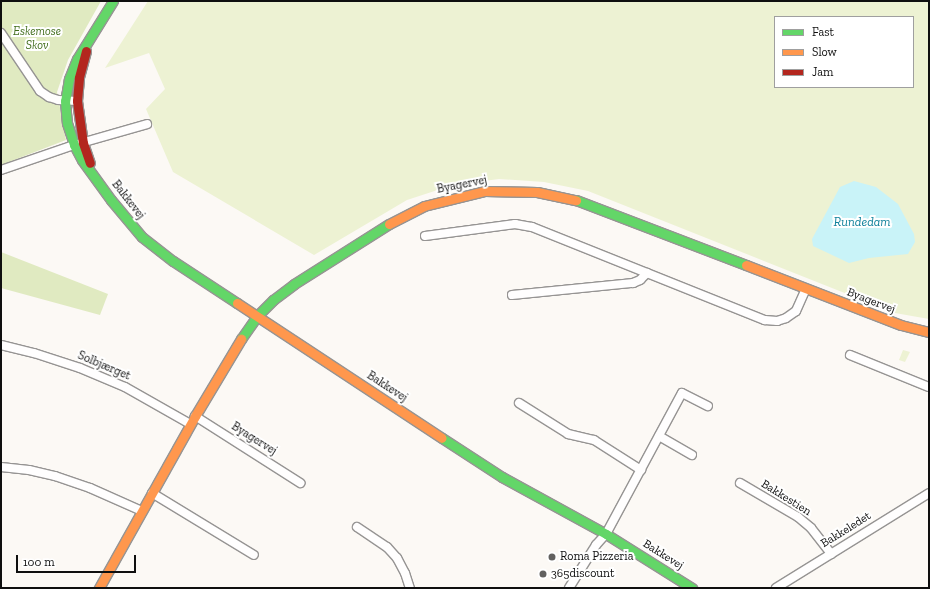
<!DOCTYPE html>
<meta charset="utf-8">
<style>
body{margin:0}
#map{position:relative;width:930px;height:589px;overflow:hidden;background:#fcf9f5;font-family:"Zilla Slab",serif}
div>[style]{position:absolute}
.green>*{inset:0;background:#edf2d3}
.forest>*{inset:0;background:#e0eac1}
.water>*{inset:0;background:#c9f3f8}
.roads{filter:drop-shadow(1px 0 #969493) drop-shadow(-1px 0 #969493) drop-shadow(0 1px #969493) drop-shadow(0 -1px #969493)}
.street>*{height:8px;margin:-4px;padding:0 4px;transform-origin:4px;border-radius:4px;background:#fffefe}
.fast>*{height:9px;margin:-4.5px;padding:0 4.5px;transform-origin:4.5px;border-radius:4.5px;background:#63d668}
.slow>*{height:9px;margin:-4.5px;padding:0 4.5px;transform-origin:4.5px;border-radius:4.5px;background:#ff974d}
.jam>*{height:9px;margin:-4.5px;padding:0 4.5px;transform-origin:4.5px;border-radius:4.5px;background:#b3261e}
.dots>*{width:11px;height:11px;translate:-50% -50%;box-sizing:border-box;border:2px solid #fff;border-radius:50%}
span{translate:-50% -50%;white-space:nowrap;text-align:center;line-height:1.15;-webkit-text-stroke:4px #fff;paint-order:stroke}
.park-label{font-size:12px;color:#406c1b;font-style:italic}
.street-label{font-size:12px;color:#0f0f0f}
.poi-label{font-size:12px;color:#0f0f0f}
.left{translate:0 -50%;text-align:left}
.water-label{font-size:13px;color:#10819b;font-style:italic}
.frame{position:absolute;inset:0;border:2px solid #0f0f0f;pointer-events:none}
.legend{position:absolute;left:774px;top:16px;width:140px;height:72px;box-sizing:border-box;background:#fff;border:1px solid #9f9f9f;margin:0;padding:5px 7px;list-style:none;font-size:12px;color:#0f0f0f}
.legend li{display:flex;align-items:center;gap:8px;height:20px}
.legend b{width:20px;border:1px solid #9f9f9f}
.scale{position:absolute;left:16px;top:555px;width:120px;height:18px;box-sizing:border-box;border:2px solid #0f0f0f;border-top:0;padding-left:5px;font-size:12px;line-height:14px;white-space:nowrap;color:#0f0f0f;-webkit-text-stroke:3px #fff;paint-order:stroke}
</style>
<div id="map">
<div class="green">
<i style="clip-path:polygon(evenodd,148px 1px,929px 1px,929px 319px,895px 313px,588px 191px,544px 182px,499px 179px,453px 185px,407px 200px,314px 255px,173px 172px,146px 109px,165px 89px,149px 53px,105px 68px,148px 1px,775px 17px,913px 17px,913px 87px,775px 87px,775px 17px)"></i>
<i style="clip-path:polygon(903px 350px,910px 352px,905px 362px,899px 360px)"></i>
</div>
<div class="forest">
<i style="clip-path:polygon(1px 1px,101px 1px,68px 60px,57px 92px,66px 140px,1px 165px)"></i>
<i style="clip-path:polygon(1px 252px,108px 294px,100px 315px,1px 288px)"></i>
</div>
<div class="water">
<i style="clip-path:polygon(854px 181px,876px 187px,898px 204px,914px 234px,915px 242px,908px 254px,869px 258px,849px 263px,813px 246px,812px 239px,840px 187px)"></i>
</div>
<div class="roads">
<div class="street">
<i style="left:1px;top:33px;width:70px;rotate:56.1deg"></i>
<i style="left:40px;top:91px;width:11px;rotate:34deg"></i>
<i style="left:49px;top:97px;width:9px;rotate:18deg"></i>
<i style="left:58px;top:100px;width:19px;rotate:3deg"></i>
<i style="left:1px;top:170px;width:77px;rotate:-18.9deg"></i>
<i style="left:74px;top:145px;width:76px;rotate:-16deg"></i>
<i style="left:425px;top:236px;width:91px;rotate:-7.6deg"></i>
<i style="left:515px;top:224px;width:17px;rotate:10deg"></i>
<i style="left:532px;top:227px;width:251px;rotate:21.8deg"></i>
<i style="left:765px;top:320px;width:12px;rotate:5deg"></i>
<i style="left:777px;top:321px;width:9px;rotate:-18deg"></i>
<i style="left:786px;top:318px;width:12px;rotate:-35deg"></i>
<i style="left:796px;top:311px;width:24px;rotate:-66deg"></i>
<i style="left:512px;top:295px;width:122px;rotate:-5.7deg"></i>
<i style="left:633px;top:283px;width:8px;rotate:-23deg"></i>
<i style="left:640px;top:280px;width:10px;rotate:-45deg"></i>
<i style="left:1px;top:345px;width:34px;rotate:14deg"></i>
<i style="left:34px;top:353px;width:48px;rotate:18.1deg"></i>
<i style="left:80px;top:368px;width:49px;rotate:22.9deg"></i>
<i style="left:125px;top:387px;width:75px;rotate:29.6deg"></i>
<i style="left:850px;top:355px;width:85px;rotate:22.1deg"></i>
<i style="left:519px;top:403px;width:58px;rotate:32.3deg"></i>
<i style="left:568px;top:434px;width:27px;rotate:13deg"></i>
<i style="left:594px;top:440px;width:56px;rotate:32.6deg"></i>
<i style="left:195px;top:416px;width:125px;rotate:32.5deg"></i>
<i style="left:659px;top:436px;width:38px;rotate:30deg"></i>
<i style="left:1px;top:467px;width:28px;rotate:6deg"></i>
<i style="left:29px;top:470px;width:27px;rotate:13deg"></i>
<i style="left:55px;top:476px;width:37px;rotate:19deg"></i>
<i style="left:90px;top:488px;width:57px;rotate:23.9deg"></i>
<i style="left:740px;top:483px;width:67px;rotate:30.4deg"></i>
<i style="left:798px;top:517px;width:17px;rotate:40deg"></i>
<i style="left:811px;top:528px;width:33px;rotate:52deg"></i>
<i style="left:152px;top:493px;width:119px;rotate:31.3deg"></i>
<i style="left:357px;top:527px;width:36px;rotate:34deg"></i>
<i style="left:387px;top:547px;width:15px;rotate:48deg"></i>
<i style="left:397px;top:558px;width:17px;rotate:62deg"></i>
<i style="left:405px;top:573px;width:16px;rotate:72deg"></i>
<i style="left:569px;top:588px;width:51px;rotate:-57.9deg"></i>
<i style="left:596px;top:545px;width:15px;rotate:-48deg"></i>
<i style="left:606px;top:534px;width:160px;rotate:-61.7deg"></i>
<i style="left:682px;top:393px;width:29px;rotate:27deg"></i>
<i style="left:776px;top:588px;width:180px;rotate:-31.8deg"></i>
</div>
<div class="fast">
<i style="left:113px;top:1px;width:68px;rotate:121.8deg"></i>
<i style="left:77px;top:59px;width:22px;rotate:112deg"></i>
<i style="left:69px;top:79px;width:22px;rotate:100deg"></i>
<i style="left:65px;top:101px;width:22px;rotate:85deg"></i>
<i style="left:67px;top:123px;width:23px;rotate:72deg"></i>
<i style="left:74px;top:145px;width:17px;rotate:62deg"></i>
<i style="left:82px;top:160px;width:49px;rotate:54.1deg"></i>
<i style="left:111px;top:200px;width:48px;rotate:50deg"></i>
<i style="left:142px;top:237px;width:39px;rotate:38deg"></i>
<i style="left:173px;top:261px;width:77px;rotate:33.3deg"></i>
<i style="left:576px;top:200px;width:182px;rotate:20.9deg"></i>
<i style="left:241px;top:339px;width:28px;rotate:-55deg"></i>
<i style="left:257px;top:316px;width:23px;rotate:-45deg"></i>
<i style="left:273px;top:300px;width:26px;rotate:-37deg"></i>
<i style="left:294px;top:284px;width:112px;rotate:-32.3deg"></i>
<i style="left:442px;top:438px;width:72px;rotate:33deg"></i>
<i style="left:502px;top:477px;width:119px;rotate:28.7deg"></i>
<i style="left:606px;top:534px;width:102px;rotate:32.1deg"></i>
</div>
<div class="slow">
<i style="left:389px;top:224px;width:39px;rotate:-27deg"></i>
<i style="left:424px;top:206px;width:63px;rotate:-13.8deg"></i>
<i style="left:485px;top:191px;width:52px;rotate:1.1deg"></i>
<i style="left:537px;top:192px;width:40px;rotate:12deg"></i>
<i style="left:746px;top:265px;width:166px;rotate:21.2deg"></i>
<i style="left:901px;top:325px;width:29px;rotate:14deg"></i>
<i style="left:237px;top:303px;width:245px;rotate:33.4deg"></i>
<i style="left:99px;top:588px;width:197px;rotate:-60.8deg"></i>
<i style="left:195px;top:416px;width:90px;rotate:-59.1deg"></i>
</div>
<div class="jam">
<i style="left:86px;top:51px;width:28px;rotate:105deg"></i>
<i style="left:79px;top:78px;width:23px;rotate:95deg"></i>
<i style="left:77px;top:101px;width:42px;rotate:81.9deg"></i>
<i style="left:83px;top:143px;width:21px;rotate:71deg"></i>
</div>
</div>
<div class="dots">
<i style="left:552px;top:557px;background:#626160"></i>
<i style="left:543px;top:574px;background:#626160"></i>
</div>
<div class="park-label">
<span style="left:37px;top:39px">Eskemose<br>Skov</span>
</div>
<div class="street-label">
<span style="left:462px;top:185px;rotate:-11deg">Byagervej</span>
<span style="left:128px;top:200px;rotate:52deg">Bakkevej</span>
<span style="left:871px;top:301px;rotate:21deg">Byagervej</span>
<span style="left:104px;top:366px;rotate:23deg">Solbjærget</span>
<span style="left:387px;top:387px;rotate:33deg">Bakkevej</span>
<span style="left:254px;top:439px;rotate:32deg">Byagervej</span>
<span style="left:786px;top:498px;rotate:32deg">Bakkestien</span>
<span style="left:846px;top:530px;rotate:-32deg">Bakkeledet</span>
<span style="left:663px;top:555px;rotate:32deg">Bakkevej</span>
</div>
<div class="poi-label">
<span class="left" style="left:560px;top:557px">Roma Pizzeria</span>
<span class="left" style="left:551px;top:574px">365discount</span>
</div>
<div class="water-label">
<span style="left:862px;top:222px">Rundedam</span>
</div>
<div class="frame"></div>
<ul class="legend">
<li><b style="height:5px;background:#63d668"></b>Fast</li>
<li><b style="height:5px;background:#ff974d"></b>Slow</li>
<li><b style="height:5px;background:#b3261e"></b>Jam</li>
</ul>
<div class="scale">100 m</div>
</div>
